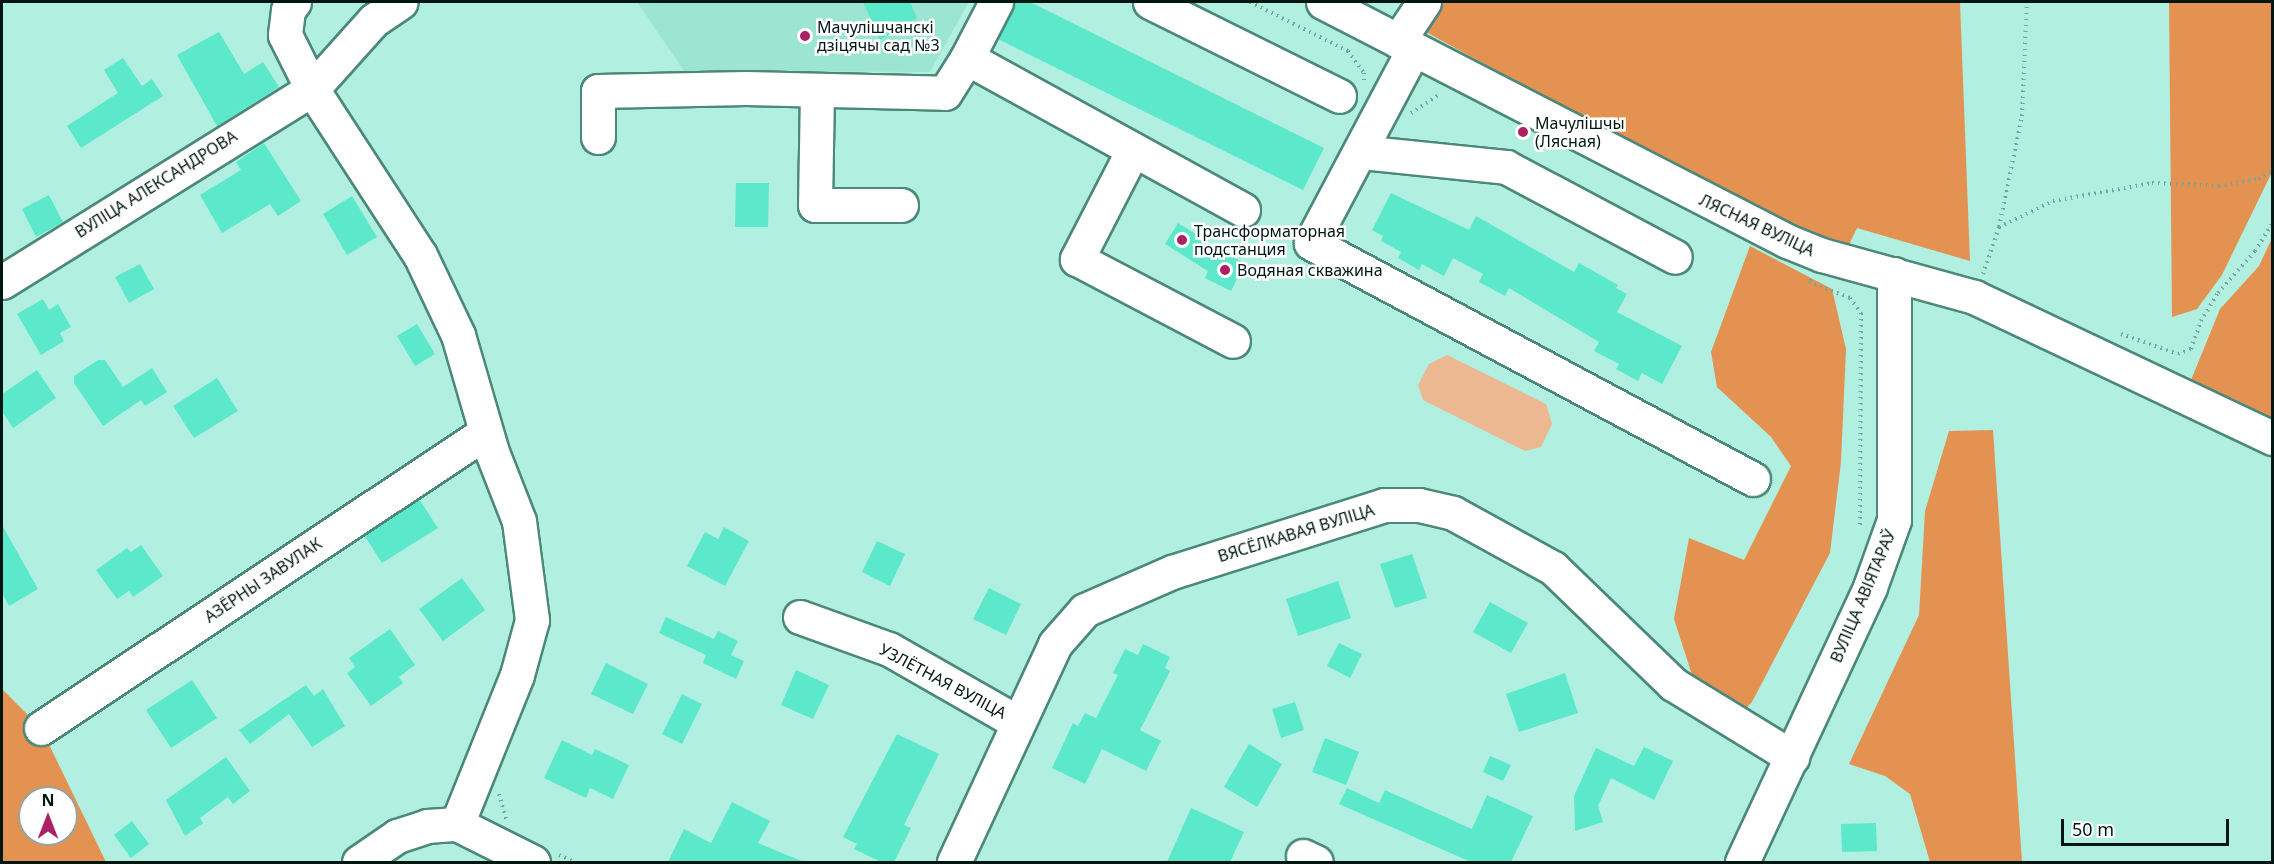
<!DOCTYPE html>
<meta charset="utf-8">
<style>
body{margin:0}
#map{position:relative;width:2274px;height:864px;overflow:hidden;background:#b1f0e0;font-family:"Noto Sans",sans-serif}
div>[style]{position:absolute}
.built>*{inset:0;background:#9de5d3}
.green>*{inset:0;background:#ebb892}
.forest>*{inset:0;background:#e49251}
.building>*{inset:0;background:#5ce8cb}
.path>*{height:4px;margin-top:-2px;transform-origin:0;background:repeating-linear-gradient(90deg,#75a699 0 1.5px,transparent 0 6px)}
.roads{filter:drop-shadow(2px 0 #4c887a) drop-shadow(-2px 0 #4c887a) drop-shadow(0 2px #4c887a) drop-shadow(0 -2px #4c887a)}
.minor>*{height:33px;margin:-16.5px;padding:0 16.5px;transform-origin:16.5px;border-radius:16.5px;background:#fff}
.major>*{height:33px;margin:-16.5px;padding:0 16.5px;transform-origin:16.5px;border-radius:16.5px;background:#fff}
.dots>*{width:16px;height:16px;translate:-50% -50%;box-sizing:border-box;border:3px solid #fff;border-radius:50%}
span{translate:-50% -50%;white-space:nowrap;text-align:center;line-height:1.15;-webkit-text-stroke:5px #fff;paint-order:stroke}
.poi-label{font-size:16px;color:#001611}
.left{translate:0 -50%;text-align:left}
.street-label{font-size:16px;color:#001611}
.frame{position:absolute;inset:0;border:3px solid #001611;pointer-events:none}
.north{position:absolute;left:18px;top:786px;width:60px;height:60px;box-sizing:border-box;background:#fff;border:2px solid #99a2a0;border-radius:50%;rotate:0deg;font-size:16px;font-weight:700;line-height:24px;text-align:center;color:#001611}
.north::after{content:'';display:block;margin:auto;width:21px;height:27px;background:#ab2264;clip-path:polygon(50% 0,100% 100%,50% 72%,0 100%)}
.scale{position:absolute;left:2061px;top:819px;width:168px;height:27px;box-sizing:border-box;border:3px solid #001611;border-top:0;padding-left:8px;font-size:18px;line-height:21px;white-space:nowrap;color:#001611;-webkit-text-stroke:4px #fff;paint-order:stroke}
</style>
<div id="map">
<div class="built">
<i style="clip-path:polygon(637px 2px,969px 2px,930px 72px,684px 71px)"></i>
</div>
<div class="green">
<i style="clip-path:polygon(1447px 355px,1546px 404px,1552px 424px,1541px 447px,1525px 451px,1423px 400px,1418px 385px,1429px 364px)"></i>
</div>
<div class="forest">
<i style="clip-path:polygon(1431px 2px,1960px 2px,1970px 261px,1857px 228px,1848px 247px,1747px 209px,1417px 27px)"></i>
<i style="clip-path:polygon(2169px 2px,2272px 2px,2272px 172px,2222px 275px,2197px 309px,2172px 317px)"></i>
<i style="clip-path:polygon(2272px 238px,2272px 418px,2191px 380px,2220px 309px,2259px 266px)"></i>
<i style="clip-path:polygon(1750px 246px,1832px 289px,1846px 349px,1841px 462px,1830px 553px,1752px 702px,1738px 717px,1693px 678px,1674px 619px,1689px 538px,1744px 560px,1791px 466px,1771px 437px,1717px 387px,1711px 352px)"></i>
<i style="clip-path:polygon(1993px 430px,2022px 862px,1930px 862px,1910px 794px,1885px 776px,1849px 764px,1919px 615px,1925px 511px,1949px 431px)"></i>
<i style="clip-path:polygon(evenodd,2px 689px,41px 728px,106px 862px,2px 862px,2px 689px,30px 798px,66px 798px,66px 834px,30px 834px,30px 798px)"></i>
</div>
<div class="building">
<i style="clip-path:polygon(863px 2px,910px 2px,917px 18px,880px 40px)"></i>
<i style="clip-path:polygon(1016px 2px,1030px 2px,1324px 148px,1303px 190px,998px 39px)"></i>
<i style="clip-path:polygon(219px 32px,244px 74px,263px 62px,279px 87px,217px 126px,177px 55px)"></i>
<i style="clip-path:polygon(123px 58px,142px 86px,152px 79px,163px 96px,81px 148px,67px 126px,118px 93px,104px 70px)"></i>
<i style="clip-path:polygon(264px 143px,301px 201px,278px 216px,270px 204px,222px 233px,200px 195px,241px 170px,236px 162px)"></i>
<i style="clip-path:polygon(736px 183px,769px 183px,768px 227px,735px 227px)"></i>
<i style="clip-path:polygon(1391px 193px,1469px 230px,1476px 216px,1574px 272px,1579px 263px,1618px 285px,1616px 288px,1627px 294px,1617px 312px,1682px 346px,1662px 384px,1642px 373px,1638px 381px,1616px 369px,1619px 364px,1594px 351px,1599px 342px,1509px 288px,1505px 296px,1479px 282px,1483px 274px,1453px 258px,1444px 276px,1422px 264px,1419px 270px,1398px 258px,1401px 252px,1381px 241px,1383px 236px,1372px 230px)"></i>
<i style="clip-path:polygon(49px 195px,63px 222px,36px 237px,22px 209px)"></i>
<i style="clip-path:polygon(352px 196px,377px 237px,347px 255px,323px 214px)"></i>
<i style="clip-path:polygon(1178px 223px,1199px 236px,1197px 239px,1245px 263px,1231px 291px,1205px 278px,1208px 271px,1165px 244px)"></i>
<i style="clip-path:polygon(140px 264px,154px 289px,129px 303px,115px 277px)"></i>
<i style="clip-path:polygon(43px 299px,49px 310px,58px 304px,71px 327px,60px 333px,64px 341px,41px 355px,17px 314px)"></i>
<i style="clip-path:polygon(417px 324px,435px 354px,415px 366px,397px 336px)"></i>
<i style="clip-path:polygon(98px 360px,105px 360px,123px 387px,152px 368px,167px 392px,145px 406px,141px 400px,103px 426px,74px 383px,74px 376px)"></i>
<i style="clip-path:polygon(37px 370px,56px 398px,13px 428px,2px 411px,2px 394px)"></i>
<i style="clip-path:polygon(217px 378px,238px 411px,194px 438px,173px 406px)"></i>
<i style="clip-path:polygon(419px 499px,438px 528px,382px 563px,364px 535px)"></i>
<i style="clip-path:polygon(2px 525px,38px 589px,9px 606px,2px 593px)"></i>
<i style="clip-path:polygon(724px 527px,749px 541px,725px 586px,687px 566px,705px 532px,718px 539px)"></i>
<i style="clip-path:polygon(877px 541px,905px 554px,890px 586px,862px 572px)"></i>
<i style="clip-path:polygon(141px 545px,163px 576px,133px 597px,129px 591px,117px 599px,96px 570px,127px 548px,131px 552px)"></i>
<i style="clip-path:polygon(1412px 554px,1427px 598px,1395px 608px,1380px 564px)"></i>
<i style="clip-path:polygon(462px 578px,485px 610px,443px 641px,419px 609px)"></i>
<i style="clip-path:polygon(1338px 581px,1351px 618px,1298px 636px,1286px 599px)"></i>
<i style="clip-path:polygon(989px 588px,1021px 604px,1006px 635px,973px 619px)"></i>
<i style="clip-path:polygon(1490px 602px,1528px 623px,1511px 653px,1473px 632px)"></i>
<i style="clip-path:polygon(666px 617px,714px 639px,718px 631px,738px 641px,731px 655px,744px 661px,736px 679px,703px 663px,706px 655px,659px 633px)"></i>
<i style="clip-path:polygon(390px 629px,415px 665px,399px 677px,403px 683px,371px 706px,347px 673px,355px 667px,349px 658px)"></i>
<i style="clip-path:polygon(1339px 643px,1362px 654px,1350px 678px,1327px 666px)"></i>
<i style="clip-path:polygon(1143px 644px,1170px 657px,1165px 668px,1170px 671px,1140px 730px,1161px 741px,1146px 771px,1102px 749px,1085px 784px,1052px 768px,1073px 723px,1078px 726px,1085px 713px,1096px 718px,1118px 675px,1113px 673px,1125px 649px,1138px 655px)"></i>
<i style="clip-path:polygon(606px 663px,648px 684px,633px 714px,591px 694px)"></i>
<i style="clip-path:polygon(796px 670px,829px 685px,813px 719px,781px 705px)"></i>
<i style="clip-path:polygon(1565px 673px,1578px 713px,1519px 732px,1506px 694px)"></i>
<i style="clip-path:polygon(192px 680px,217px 718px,171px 748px,146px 710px)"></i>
<i style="clip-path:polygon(306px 685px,314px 696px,323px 689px,345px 726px,312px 747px,289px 714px,250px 744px,239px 730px)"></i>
<i style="clip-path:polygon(682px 694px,702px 704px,682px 744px,662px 734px)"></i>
<i style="clip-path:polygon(1295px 702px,1304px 730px,1281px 738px,1272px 709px)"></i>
<i style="clip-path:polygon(897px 734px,939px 754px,904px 825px,911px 828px,894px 862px,881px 862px,854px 849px,857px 844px,843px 837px)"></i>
<i style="clip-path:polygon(1325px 738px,1359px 752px,1346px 785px,1312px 772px)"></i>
<i style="clip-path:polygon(562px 740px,592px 755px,595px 749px,629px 765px,613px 799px,590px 788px,586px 798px,544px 778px)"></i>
<i style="clip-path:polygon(1249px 744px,1282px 764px,1257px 807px,1224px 787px)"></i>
<i style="clip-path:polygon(1644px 747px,1673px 761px,1654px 800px,1611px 778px,1598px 806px,1603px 822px,1575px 831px,1574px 796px,1596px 748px,1634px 766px)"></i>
<i style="clip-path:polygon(1490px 756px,1511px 765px,1503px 781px,1483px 772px)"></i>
<i style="clip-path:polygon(226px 757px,250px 791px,233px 804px,228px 797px,200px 818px,203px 823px,185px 836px,166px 800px)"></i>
<i style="clip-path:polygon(1347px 788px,1379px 803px,1385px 790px,1472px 829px,1487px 795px,1533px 816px,1511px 862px,1471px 862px,1339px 804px)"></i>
<i style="clip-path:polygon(732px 802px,770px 821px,758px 843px,804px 862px,668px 862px,684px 829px,711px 843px)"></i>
<i style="clip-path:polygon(1191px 808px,1244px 832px,1230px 862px,1167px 862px)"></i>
<i style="clip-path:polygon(132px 821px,149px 844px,131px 858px,114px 835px)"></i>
<i style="clip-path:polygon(1876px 823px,1877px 851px,1842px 852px,1841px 824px)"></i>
</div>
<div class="path">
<i style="left:1250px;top:2px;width:110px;rotate:26.6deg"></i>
<i style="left:1348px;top:51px;width:27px;rotate:54deg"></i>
<i style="left:1364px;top:73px;width:10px;rotate:90deg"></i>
<i style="left:1411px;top:113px;width:35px;rotate:-33deg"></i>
<i style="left:1999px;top:227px;width:60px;rotate:-25.7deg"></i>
<i style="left:2053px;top:201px;width:101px;rotate:-10.3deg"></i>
<i style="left:2152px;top:183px;width:67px;rotate:2.6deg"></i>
<i style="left:2219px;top:186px;width:41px;rotate:-9.9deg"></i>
<i style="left:2259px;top:179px;width:15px;rotate:-32deg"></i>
<i style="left:1983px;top:274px;width:50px;rotate:-71.2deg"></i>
<i style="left:1999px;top:227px;width:113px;rotate:-78.3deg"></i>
<i style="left:2022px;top:116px;width:114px;rotate:-87.5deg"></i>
<i style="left:1811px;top:279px;width:4px;rotate:124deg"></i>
<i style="left:1809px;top:282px;width:44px;rotate:21.3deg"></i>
<i style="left:1850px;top:298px;width:19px;rotate:54deg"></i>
<i style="left:1861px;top:313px;width:214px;rotate:90.3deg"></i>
<i style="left:2121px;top:334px;width:60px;rotate:19.3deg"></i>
<i style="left:2178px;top:354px;width:14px;rotate:-21deg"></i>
<i style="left:2191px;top:349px;width:30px;rotate:-70deg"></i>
<i style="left:2201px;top:321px;width:33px;rotate:-59deg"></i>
<i style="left:2218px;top:293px;width:56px;rotate:-48.6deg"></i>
<i style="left:2255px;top:251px;width:32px;rotate:-58deg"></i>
<i style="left:499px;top:794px;width:26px;rotate:74deg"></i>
<i style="left:559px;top:855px;width:17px;rotate:24deg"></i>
</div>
<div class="roads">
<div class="minor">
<i style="left:294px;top:2px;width:10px;rotate:127deg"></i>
<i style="left:288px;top:10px;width:25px;rotate:97deg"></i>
<i style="left:285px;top:35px;width:60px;rotate:63.4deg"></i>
<i style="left:312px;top:89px;width:198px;rotate:57deg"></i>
<i style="left:420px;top:255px;width:89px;rotate:64.6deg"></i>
<i style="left:458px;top:335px;width:122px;rotate:73.8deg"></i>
<i style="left:492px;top:452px;width:74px;rotate:68.6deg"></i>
<i style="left:519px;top:521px;width:100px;rotate:82.5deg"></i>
<i style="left:532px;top:620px;width:57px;rotate:105.3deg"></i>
<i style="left:517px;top:675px;width:161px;rotate:111.9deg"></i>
<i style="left:1150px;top:2px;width:211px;rotate:26.4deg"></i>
<i style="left:1398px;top:41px;width:47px;rotate:-56.3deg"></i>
<i style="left:1413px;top:50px;width:218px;rotate:117.9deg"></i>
<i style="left:1311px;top:243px;width:501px;rotate:28.1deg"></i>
<i style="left:967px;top:58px;width:63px;rotate:-62.6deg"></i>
<i style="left:817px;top:91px;width:114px;rotate:91deg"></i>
<i style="left:815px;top:205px;width:86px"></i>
<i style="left:598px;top:137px;width:46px;rotate:-90deg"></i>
<i style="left:598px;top:91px;width:148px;rotate:-1.2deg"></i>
<i style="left:746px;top:88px;width:199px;rotate:1.4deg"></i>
<i style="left:945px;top:93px;width:41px;rotate:-57.8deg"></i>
<i style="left:967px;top:58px;width:315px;rotate:28.8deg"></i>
<i style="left:1133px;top:150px;width:123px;rotate:117.2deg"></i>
<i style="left:1077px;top:259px;width:176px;rotate:27.7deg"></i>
<i style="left:1361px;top:152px;width:146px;rotate:5.9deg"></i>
<i style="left:1506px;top:167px;width:191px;rotate:28deg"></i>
<i style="left:2px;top:282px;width:365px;rotate:-31.9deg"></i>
<i style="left:312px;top:89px;width:93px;rotate:-48.1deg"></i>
<i style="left:374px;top:20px;width:32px;rotate:-34deg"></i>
<i style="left:800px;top:617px;width:95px;rotate:19.8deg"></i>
<i style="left:889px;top:649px;width:147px;rotate:29.7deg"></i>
<i style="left:41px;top:728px;width:534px;rotate:-33.63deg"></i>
<i style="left:457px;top:824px;width:85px;rotate:26.6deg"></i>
<i style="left:1303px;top:856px;width:14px;rotate:25deg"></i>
<i style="left:359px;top:862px;width:46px;rotate:-34.4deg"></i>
<i style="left:397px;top:836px;width:32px;rotate:-18deg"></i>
<i style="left:427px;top:826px;width:30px;rotate:-4deg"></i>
<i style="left:954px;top:862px;width:240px;rotate:-65.1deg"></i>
<i style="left:1055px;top:644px;width:45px;rotate:-48.6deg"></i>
<i style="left:1085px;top:610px;width:95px;rotate:-23.6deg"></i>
<i style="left:1172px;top:572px;width:222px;rotate:-17.5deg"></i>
<i style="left:1384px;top:505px;width:35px"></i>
<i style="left:1419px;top:505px;width:35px;rotate:13deg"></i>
<i style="left:1453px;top:513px;width:114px;rotate:28.8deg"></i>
<i style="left:1553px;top:568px;width:167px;rotate:44deg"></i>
<i style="left:1673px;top:684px;width:140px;rotate:31.5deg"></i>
<i style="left:1742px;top:862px;width:303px;rotate:-65deg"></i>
<i style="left:1870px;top:587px;width:71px;rotate:-70.3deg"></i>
<i style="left:1894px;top:520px;width:246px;rotate:-90deg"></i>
</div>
<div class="major">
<i style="left:1323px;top:2px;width:522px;rotate:27.25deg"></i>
<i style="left:1787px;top:241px;width:38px;rotate:22deg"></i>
<i style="left:1822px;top:255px;width:158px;rotate:15.4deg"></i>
<i style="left:1974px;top:297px;width:330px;rotate:25.3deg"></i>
</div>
</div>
<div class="dots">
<i style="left:805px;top:36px;background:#ab2264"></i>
<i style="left:1523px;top:132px;background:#ab2264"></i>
<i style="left:1182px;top:240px;background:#ab2264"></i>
<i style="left:1225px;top:270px;background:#ab2264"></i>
</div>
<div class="poi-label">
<span class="left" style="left:817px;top:36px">Мачулішчанскі<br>дзіцячы сад №3</span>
<span class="left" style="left:1535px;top:132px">Мачулішчы<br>(Лясная)</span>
<span class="left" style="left:1194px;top:240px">Трансформаторная<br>подстанция</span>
<span class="left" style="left:1237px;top:270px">Водяная скважина</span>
</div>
<div class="street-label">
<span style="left:156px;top:184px;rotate:-32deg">ВУЛІЦА АЛЕКСАНДРОВА</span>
<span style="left:1757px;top:225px;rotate:25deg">ЛЯСНАЯ ВУЛІЦА</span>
<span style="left:1296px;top:533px;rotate:-17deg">ВЯСЁЛКАВАЯ ВУЛІЦА</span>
<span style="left:263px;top:580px;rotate:-34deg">АЗЁРНЫ ЗАВУЛАК</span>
<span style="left:1863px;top:596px;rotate:-67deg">ВУЛІЦА АВІЯТАРАЎ</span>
<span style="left:943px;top:681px;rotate:28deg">УЗЛЁТНАЯ ВУЛІЦА</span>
</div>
<div class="frame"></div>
<div class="north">N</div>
<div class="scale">50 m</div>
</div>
